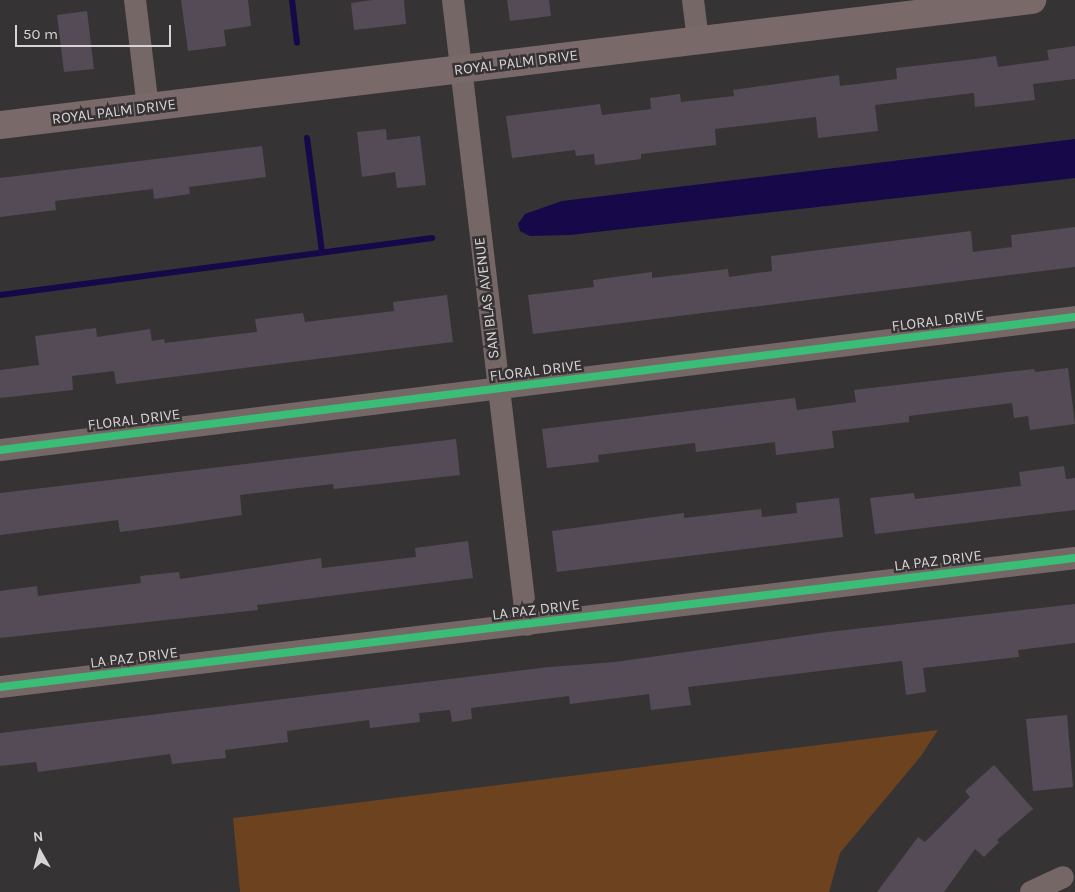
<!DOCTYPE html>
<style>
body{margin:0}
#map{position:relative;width:1075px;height:892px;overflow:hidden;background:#353334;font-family:Karla,sans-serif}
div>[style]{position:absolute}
.green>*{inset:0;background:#6d421e}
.water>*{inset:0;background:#17084a}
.stream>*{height:6px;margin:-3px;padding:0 3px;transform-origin:3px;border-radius:3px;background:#17084a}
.building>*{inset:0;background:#544b57}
.street>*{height:22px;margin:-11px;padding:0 11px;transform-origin:11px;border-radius:11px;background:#766767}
.secondary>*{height:28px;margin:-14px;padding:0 14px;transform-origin:14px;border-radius:14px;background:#7a6969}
.cycleway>*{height:8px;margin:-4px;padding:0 4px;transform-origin:4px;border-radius:4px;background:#3abd76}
span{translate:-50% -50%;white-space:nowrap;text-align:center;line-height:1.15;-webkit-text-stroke:5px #363234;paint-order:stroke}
.street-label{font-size:15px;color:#d7d4d5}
.north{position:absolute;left:15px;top:827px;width:50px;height:50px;-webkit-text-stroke:4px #363234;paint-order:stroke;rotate:353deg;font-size:14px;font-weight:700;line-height:20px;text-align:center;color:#d7d4d5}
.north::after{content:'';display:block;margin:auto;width:18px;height:22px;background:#d7d4d5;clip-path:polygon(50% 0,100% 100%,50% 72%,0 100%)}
.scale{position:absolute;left:15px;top:25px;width:156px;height:22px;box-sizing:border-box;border:2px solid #d7d4d5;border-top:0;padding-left:6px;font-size:15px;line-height:18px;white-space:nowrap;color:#d7d4d5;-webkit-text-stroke:4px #363234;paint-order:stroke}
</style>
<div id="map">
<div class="green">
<i style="clip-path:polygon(938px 730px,921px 756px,840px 853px,829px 892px,240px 892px,233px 818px)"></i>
</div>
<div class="water">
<i style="clip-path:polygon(1075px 139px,1075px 178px,570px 235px,530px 236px,520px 231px,518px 224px,525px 214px,562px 201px)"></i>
</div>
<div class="stream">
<i style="left:292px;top:0;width:43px;rotate:83.4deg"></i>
<i style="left:307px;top:138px;width:115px;rotate:82.5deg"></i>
<i style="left:0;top:295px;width:436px;rotate:-7.5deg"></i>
</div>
<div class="building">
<i style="clip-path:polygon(181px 0,248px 0,251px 26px,224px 30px,226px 46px,188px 51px)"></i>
<i style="clip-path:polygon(372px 0,404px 0,406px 24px,354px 30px,351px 3px)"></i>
<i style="clip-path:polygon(507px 0,549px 0,551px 16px,510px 21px)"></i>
<i style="clip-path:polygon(87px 11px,94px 69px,64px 72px,57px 15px)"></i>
<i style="clip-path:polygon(1075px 46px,1075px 79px,1033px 84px,1035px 100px,975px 107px,974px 93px,875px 105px,878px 131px,818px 138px,816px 117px,715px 129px,716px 145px,641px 154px,641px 159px,595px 165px,594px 154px,576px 156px,575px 150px,512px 158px,506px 116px,600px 104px,602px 115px,651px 109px,650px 98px,680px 94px,681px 102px,734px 96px,733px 90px,839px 75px,840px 86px,897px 79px,896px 68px,975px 59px,996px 56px,998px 67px,1049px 60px,1047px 50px)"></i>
<i style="clip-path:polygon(386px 129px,387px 140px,420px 136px,426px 185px,397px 188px,395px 172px,362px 177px,357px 132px)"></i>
<i style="clip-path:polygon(262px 146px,266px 177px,189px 187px,190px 194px,154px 199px,153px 189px,55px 201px,56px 210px,0 217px,0 178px)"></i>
<i style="clip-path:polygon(1075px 227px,1075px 267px,533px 334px,528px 295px,594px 287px,593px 280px,652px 272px,652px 278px,728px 269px,729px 277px,772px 271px,771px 256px,971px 231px,973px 252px,1012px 247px,1011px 235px)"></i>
<i style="clip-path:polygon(447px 295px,453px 342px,116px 384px,114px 371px,72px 376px,73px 390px,0 398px,0 370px,39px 365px,35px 336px,96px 328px,97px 337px,150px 329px,152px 341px,164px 339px,165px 343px,257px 332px,255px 319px,303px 313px,305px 322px,394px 311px,393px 302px)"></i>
<i style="clip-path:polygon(1068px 368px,1075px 424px,1030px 430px,1028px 416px,1014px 418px,1012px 403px,909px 416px,909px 422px,832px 431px,834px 448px,776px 455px,775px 442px,696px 452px,695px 443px,598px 455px,599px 462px,547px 468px,542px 429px,795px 398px,797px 410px,856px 402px,854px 390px,1034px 369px,1035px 372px)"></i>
<i style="clip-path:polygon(456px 439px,460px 475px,334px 489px,333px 484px,240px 495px,242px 515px,174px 525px,120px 532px,118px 520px,0 535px,0 493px)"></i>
<i style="clip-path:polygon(1064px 466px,1066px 479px,1075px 478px,1075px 510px,875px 534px,870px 498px,914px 493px,915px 499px,1021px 486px,1019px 472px)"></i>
<i style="clip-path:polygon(839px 498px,843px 537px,557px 572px,552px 531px,684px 513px,684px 518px,761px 509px,762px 517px,797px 513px,796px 503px)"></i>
<i style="clip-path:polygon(468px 541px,473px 578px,257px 605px,258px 610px,0 638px,0 591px,37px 586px,38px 596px,141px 583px,140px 576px,179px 572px,180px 579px,321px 558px,322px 568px,416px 557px,415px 548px)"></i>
<i style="clip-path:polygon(1075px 604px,1075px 643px,1018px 650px,1019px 657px,923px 668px,926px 692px,906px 695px,902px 661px,688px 687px,691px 705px,651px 710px,649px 694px,570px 704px,569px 696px,471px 708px,472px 719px,452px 722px,450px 710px,419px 713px,420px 722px,370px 728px,369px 720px,287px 731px,288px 742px,225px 750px,226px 758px,172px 764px,170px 754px,38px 772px,36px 762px,0 766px,0 733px,549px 667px,615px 662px,828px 632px)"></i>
<i style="clip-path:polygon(1067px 715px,1073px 787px,1033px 791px,1026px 719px)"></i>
<i style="clip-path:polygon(994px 765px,1033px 809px,997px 840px,999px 842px,984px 857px,975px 849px,944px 892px,877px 892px,918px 837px,925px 842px,970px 797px,965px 791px)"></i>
</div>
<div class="street">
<i style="left:135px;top:0;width:109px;rotate:83.1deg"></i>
<i style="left:453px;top:0;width:629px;rotate:83.25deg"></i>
<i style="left:693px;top:0;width:41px;rotate:83deg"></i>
<i style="left:0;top:450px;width:1083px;rotate:-7.05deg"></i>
<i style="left:0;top:687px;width:1083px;rotate:-6.84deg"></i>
<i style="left:1031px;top:892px;width:35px;rotate:-25deg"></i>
</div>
<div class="secondary">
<i style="left:0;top:125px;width:1040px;rotate:-6.91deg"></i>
</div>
<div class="cycleway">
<i style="left:0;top:450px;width:1083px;rotate:-7.05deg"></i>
<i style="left:0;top:687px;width:1083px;rotate:-6.84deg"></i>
</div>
<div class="street-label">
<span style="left:516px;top:63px;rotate:-7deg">ROYAL PALM DRIVE</span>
<span style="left:114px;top:112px;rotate:-7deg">ROYAL PALM DRIVE</span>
<span style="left:487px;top:298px;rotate:-97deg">SAN BLAS AVENUE</span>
<span style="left:938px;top:321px;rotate:-7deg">FLORAL DRIVE</span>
<span style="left:536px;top:371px;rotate:-7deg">FLORAL DRIVE</span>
<span style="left:134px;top:420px;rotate:-7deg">FLORAL DRIVE</span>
<span style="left:938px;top:561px;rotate:-7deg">LA PAZ DRIVE</span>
<span style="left:536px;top:610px;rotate:-7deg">LA PAZ DRIVE</span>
<span style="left:134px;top:658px;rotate:-7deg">LA PAZ DRIVE</span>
</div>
<div class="north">N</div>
<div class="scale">50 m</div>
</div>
